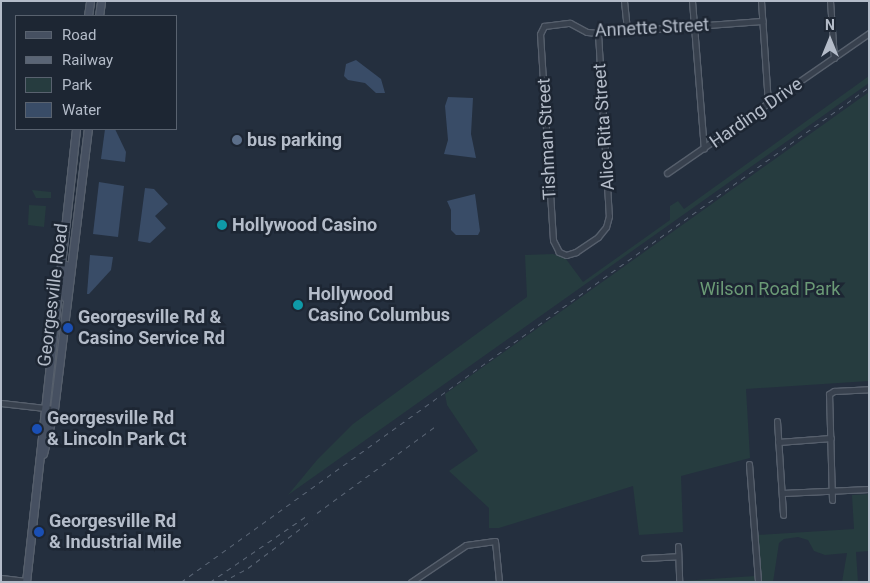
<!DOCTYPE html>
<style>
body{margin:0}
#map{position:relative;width:870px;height:583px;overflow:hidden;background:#242f3e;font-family:Roboto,sans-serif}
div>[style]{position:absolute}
.green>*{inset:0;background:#263c3f}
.water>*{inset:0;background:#394c67}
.roads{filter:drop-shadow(1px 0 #565f6c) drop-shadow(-1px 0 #565f6c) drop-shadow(0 1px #565f6c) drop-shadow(0 -1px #565f6c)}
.minor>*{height:5px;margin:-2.5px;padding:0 2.5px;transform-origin:2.5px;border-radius:2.5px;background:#38414e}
.secondary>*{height:7px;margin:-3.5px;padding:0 3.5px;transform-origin:3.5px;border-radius:3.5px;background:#465061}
.rail>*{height:1px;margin-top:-0.5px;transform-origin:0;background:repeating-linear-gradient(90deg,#5a6575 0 5px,transparent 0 10px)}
.dots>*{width:14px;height:14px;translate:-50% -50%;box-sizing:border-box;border:2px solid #1d2633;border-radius:50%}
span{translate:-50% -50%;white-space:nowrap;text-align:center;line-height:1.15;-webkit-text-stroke:5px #1d2633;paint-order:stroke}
.street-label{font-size:18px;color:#b4bcc9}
.poi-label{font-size:18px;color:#b4bcc9;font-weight:700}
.left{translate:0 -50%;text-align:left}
.park-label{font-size:18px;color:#6b9a76}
.frame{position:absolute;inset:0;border:2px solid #b4bcc9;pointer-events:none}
.legend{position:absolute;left:15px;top:15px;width:162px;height:115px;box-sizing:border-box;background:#1d2633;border:1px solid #59626f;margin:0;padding:6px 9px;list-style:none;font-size:15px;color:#b4bcc9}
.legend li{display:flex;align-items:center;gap:10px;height:25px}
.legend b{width:25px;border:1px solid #59626f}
.north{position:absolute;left:805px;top:15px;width:50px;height:50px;-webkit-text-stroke:4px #1d2633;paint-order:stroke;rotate:0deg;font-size:14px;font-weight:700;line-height:20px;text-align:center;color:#b4bcc9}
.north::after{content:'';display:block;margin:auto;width:18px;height:22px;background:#b4bcc9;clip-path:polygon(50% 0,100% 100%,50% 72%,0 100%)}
</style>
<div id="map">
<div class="green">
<i style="clip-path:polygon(869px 76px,869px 83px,288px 495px,317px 460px,353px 424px,527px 297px,525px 255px,553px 254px,566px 259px,583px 282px,670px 220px,670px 206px,678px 201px,684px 209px)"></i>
<i style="clip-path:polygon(869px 92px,869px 381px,746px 389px,750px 458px,681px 476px,683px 532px,639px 535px,633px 486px,499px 528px,489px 528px,489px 508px,449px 471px,478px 451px,447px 405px,445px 394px)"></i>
<i style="clip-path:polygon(32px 190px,51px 192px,51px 198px,36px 198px)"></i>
<i style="clip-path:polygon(29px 205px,46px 206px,44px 227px,28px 225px)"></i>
<i style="clip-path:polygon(869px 494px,869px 551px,856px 552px,858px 582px,842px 582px,847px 553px,825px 555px,814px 551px,808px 540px,798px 537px,784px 539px,779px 543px,773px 582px,760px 582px,756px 535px,854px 529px,852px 495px)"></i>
<i style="clip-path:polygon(755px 576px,757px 582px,681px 582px,681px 581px)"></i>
</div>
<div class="water">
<i style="clip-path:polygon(356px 60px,381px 79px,385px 93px,376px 93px,365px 83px,348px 80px,344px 76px,346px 64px)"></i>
<i style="clip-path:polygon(448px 97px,473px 98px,471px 134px,476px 158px,444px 154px,448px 140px,445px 106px)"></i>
<i style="clip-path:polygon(105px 129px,115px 129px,126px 152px,125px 162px,101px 159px)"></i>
<i style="clip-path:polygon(99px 182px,124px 186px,118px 237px,93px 234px)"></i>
<i style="clip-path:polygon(145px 188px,154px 189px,168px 204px,155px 216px,166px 228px,150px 243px,138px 241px)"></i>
<i style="clip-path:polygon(475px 194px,480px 231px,478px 235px,456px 235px,451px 230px,451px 210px,447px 201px)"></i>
<i style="clip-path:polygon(90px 255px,113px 257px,111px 270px,89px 294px,87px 294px)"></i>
</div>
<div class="roads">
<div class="minor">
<i style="left:624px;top:1px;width:30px;rotate:84deg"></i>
<i style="left:692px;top:1px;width:148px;rotate:85.4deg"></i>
<i style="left:761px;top:1px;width:103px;rotate:86.1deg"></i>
<i style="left:830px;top:1px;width:57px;rotate:86deg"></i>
<i style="left:598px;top:33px;width:183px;rotate:86.6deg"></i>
<i style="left:609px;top:216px;width:11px;rotate:105deg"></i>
<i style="left:606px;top:227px;width:13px;rotate:129deg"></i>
<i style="left:598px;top:237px;width:27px;rotate:146deg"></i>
<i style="left:576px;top:252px;width:10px;rotate:163deg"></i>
<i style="left:566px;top:255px;width:8px;rotate:-157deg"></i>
<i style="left:559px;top:252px;width:13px;rotate:-117deg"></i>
<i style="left:553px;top:240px;width:206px;rotate:-93.6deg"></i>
<i style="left:540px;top:34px;width:9px;rotate:-63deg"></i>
<i style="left:544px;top:26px;width:26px;rotate:-7deg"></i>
<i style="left:570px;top:23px;width:19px;rotate:28deg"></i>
<i style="left:587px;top:32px;width:11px;rotate:5deg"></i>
<i style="left:598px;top:33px;width:165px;rotate:-4.2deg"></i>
<i style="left:667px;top:173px;width:246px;rotate:-34.7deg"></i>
<i style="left:1px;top:403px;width:53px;rotate:6.5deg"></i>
<i style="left:777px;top:421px;width:94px;rotate:86.3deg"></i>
<i style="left:778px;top:442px;width:53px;rotate:-4.3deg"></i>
<i style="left:749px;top:464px;width:118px;rotate:85.6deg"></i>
<i style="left:782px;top:493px;width:87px;rotate:-2.6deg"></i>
<i style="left:832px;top:500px;width:106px;rotate:-91.6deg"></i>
<i style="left:829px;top:394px;width:6px;rotate:-31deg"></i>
<i style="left:834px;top:391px;width:35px;rotate:-3deg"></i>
<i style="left:678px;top:546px;width:36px;rotate:88deg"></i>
<i style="left:644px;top:558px;width:34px;rotate:-3deg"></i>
<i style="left:1px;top:578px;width:25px;rotate:7deg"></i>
<i style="left:411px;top:582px;width:66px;rotate:-33.9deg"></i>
<i style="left:466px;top:545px;width:29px;rotate:-8deg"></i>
<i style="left:495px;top:541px;width:41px;rotate:84.4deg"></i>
</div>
<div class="secondary">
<i style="left:88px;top:16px;width:15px;rotate:-82deg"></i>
<i style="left:99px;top:16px;width:15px;rotate:-82deg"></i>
<i style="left:65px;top:297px;width:32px;rotate:-88deg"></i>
<i style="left:43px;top:454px;width:46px;rotate:-76.3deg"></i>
<i style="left:54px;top:409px;width:282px;rotate:-83.1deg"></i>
<i style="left:26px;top:582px;width:456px;rotate:-83.7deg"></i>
</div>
</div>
<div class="rail">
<i style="left:317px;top:513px;width:147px;rotate:-36.2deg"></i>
<i style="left:181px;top:582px;width:848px;rotate:-35.73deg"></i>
<i style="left:210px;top:582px;width:119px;rotate:-34.4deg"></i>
<i style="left:222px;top:582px;width:30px;rotate:-28deg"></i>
<i style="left:248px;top:568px;width:80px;rotate:-36.9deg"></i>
</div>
<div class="dots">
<i style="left:237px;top:140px;background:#5c6f8a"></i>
<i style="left:222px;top:225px;background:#0f9aa8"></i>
<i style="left:298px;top:305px;background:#0f9aa8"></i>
<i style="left:68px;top:328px;background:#1a4fb4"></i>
<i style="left:37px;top:429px;background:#1a4fb4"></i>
<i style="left:39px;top:532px;background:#1a4fb4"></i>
</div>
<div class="street-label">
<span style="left:652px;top:28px;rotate:-3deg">Annette Street</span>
<span style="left:756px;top:113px;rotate:-35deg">Harding Drive</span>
<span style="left:604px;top:127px;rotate:-94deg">Alice Rita Street</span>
<span style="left:547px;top:139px;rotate:-93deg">Tishman Street</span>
<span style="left:53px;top:295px;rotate:-83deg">Georgesville Road</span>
</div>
<div class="poi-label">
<span class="left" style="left:247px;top:140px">bus parking</span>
<span class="left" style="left:232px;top:225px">Hollywood Casino</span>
<span class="left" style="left:308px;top:305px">Hollywood<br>Casino Columbus</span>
<span class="left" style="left:78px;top:328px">Georgesville Rd &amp;<br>Casino Service Rd</span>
<span class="left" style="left:47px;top:429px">Georgesville Rd<br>&amp; Lincoln Park Ct</span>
<span class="left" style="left:49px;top:532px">Georgesville Rd<br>&amp; Industrial Mile</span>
</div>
<div class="park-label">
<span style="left:770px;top:289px">Wilson Road Park</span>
</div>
<div class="frame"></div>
<ul class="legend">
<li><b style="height:6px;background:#465061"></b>Road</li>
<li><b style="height:6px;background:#5a6575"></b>Railway</li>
<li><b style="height:14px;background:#263c3f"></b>Park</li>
<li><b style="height:14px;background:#394c67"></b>Water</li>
</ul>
<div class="north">N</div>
</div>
